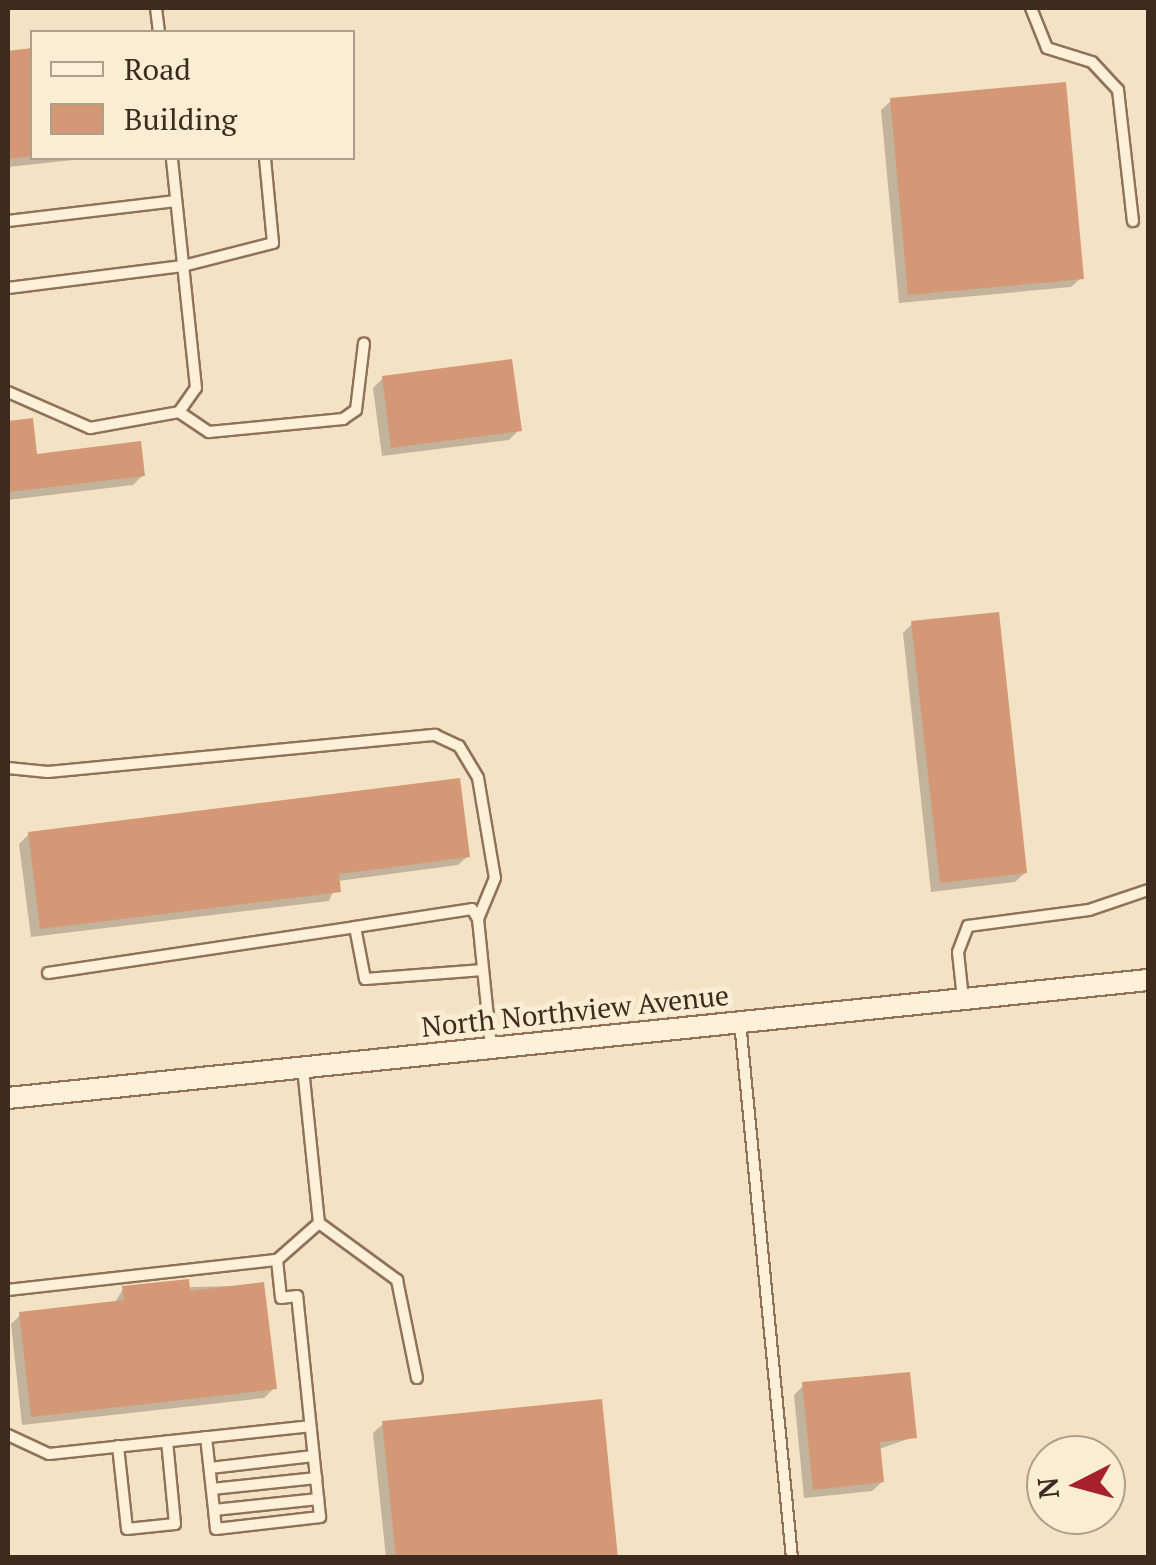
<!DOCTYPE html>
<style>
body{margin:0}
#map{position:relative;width:1156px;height:1565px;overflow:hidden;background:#f3e2c4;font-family:"PT Serif",serif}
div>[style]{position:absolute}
.shadow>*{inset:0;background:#0003}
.building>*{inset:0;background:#d59876}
.roads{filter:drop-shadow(2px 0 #907258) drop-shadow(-2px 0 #907258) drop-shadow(0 2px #907258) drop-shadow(0 -2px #907258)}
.lane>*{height:10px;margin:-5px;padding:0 5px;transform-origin:5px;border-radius:5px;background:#fcf0d8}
.street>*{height:20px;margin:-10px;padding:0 10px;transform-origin:10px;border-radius:10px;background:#fcf0d8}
span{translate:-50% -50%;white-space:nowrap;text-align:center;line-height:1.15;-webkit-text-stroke:10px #f9edd4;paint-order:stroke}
.street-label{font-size:28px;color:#3e2b1d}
.frame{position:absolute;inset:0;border:10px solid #3e2b1d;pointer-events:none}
.legend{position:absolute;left:30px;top:30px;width:325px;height:130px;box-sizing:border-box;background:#f9edd4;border:2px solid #ae9f8b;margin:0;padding:12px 18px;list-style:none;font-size:30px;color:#3e2b1d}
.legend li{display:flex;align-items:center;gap:20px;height:50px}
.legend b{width:50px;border:2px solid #ae9f8b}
.north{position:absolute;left:1026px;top:1435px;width:100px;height:100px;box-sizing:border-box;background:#f9edd4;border:2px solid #ae9f8b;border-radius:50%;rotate:264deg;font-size:28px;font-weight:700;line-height:40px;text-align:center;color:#3e2b1d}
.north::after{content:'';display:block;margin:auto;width:35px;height:45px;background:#a62129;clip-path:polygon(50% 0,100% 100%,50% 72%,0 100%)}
</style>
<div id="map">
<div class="shadow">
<i style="clip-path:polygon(32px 51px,32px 158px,92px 158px,8px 167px,8px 53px)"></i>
<i style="clip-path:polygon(891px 101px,1081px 278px,1071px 287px,899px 303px,881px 110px)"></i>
<i style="clip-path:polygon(383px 378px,519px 430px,509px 440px,382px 456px,373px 388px)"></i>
<i style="clip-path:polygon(31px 420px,35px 456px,143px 475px,133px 485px,8px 500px,8px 423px)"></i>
<i style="clip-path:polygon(912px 624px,1025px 873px,1015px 882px,931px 892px,903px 633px)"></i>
<i style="clip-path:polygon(29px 834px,468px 856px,458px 865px,338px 881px,329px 901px,31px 937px,19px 844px)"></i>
<i style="clip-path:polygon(262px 1285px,274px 1388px,264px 1398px,22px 1425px,11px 1324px,20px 1315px,114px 1304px,123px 1289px)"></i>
<i style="clip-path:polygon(804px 1385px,914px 1437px,879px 1449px,882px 1482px,872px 1491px,804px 1498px,794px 1395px)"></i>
<i style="clip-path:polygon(383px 1424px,616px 1558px,386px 1558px,373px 1433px)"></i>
</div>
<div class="building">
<i style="clip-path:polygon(32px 48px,32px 156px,8px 159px,8px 51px)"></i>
<i style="clip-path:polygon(1066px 82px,1084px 279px,908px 295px,890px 98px)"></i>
<i style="clip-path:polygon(512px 359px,522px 431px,391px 448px,382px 376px)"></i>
<i style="clip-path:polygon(33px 418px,37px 454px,141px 441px,145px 476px,8px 492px,8px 421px)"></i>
<i style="clip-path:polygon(999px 612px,1027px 873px,940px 883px,911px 621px)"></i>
<i style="clip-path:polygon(460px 778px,470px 857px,339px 874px,341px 892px,40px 929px,28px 832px)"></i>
<i style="clip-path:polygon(189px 1279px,190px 1291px,264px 1282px,277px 1389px,31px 1417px,19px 1312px,124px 1300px,122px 1286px)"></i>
<i style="clip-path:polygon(910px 1372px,917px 1438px,880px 1442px,884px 1482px,813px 1490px,802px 1382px)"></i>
<i style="clip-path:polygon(602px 1399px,618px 1558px,396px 1558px,382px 1421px)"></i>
</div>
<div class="roads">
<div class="lane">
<i style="left:156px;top:8px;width:24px;rotate:83deg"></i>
<i style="left:1031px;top:8px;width:43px;rotate:68.2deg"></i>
<i style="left:1047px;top:48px;width:47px;rotate:17.3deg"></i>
<i style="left:1092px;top:62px;width:38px;rotate:47deg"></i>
<i style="left:1118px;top:90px;width:132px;rotate:83.5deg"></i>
<i style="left:8px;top:221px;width:169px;rotate:-6.8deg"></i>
<i style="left:8px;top:288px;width:176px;rotate:-7.2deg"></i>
<i style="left:183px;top:266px;width:93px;rotate:-14.3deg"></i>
<i style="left:273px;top:243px;width:85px;rotate:-95.4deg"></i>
<i style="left:8px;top:392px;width:90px;rotate:23.7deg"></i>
<i style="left:90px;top:428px;width:90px;rotate:-10.2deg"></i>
<i style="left:179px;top:412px;width:29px;rotate:-55deg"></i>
<i style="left:196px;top:388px;width:231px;rotate:-96deg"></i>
<i style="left:179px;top:412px;width:36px;rotate:34deg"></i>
<i style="left:209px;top:432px;width:135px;rotate:-5.5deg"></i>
<i style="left:343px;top:419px;width:16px;rotate:-35deg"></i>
<i style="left:356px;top:410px;width:67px;rotate:-83.2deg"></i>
<i style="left:8px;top:768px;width:40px;rotate:5.7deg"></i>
<i style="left:48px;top:772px;width:389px;rotate:-5.5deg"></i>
<i style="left:435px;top:735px;width:26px;rotate:25deg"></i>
<i style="left:459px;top:746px;width:37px;rotate:59deg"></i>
<i style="left:478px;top:778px;width:101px;rotate:80.4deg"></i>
<i style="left:495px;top:878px;width:44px;rotate:112.5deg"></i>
<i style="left:483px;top:970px;width:118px;rotate:175.6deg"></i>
<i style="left:365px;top:979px;width:53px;rotate:-100.9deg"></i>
<i style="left:355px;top:927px;width:118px;rotate:-8.7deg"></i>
<i style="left:472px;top:909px;width:12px;rotate:59deg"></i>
<i style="left:478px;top:919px;width:129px;rotate:84.2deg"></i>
<i style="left:48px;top:973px;width:310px;rotate:-8.5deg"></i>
<i style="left:963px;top:999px;width:47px;rotate:-96.1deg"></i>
<i style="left:958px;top:952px;width:28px;rotate:-69deg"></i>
<i style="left:968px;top:926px;width:122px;rotate:-7.5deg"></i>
<i style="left:1089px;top:910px;width:62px;rotate:-18.7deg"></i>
<i style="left:740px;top:1022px;width:539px;rotate:84.46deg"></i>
<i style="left:319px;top:1223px;width:97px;rotate:36.2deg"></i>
<i style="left:397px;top:1280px;width:100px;rotate:78.5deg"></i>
<i style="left:8px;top:1290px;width:271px;rotate:-6.4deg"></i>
<i style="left:277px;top:1260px;width:56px;rotate:-41.4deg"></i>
<i style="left:319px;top:1223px;width:157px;rotate:-95.9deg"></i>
<i style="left:8px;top:1435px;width:45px;rotate:24.9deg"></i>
<i style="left:49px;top:1454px;width:262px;rotate:-6.1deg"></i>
<i style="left:206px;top:1437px;width:73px;rotate:83.7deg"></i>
<i style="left:214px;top:1510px;width:105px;rotate:-6deg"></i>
<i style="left:118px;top:1446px;width:83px;rotate:83.8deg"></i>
<i style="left:127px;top:1529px;width:48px;rotate:-5.9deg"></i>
<i style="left:175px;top:1524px;width:83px;rotate:-95.5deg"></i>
<i style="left:210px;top:1468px;width:104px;rotate:-6.6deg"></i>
<i style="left:212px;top:1489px;width:105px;rotate:-6deg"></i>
<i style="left:214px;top:1510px;width:19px;rotate:84deg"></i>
<i style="left:216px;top:1529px;width:105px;rotate:-6.6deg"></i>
<i style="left:320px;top:1517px;width:222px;rotate:-95.9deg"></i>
<i style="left:297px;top:1296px;width:16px;rotate:173deg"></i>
<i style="left:281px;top:1298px;width:38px;rotate:-96deg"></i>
</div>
<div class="street">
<i style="left:8px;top:1098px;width:1146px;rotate:-5.91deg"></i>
</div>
</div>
<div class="street-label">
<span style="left:575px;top:1011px;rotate:-6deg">North Northview Avenue</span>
</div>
<div class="frame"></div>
<ul class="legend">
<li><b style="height:12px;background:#fcf0d8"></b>Road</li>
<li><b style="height:28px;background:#d59876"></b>Building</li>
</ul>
<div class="north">N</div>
</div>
